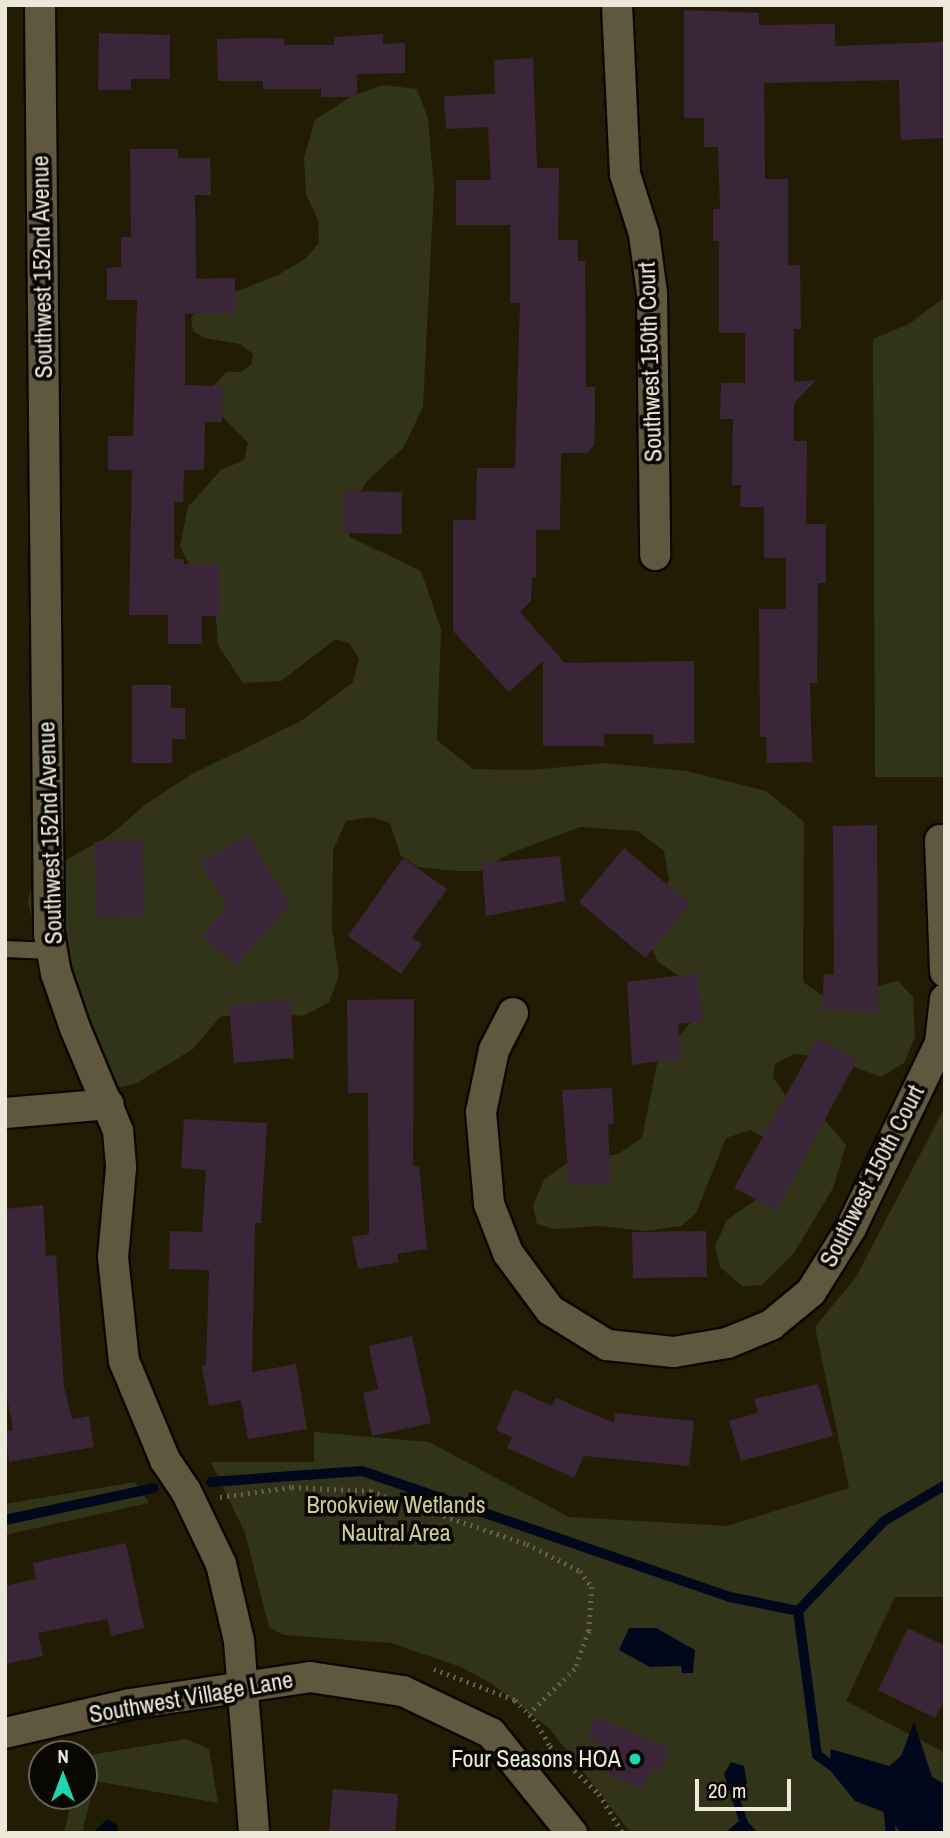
<!DOCTYPE html>
<style>
body{margin:0}
#map{position:relative;width:950px;height:1838px;overflow:hidden;background:#221c05;font-family:"Archivo Narrow",sans-serif}
div>[style]{position:absolute}
.green>*{inset:0;background:#323419}
.water>*{inset:0;background:#02081c}
.stream>*{height:10px;margin:-5px;padding:0 5px;transform-origin:5px;border-radius:5px;background:#02081c}
.building>*{inset:0;background:#3b2639}
.path>*{height:4.5px;margin-top:-2.25px;transform-origin:0;background:repeating-linear-gradient(90deg,#67624e 0 2px,transparent 0 7px)}
.roads{filter:drop-shadow(2px 0 #0c0700) drop-shadow(-2px 0 #0c0700) drop-shadow(0 2px #0c0700) drop-shadow(0 -2px #0c0700)}
.service>*{height:16px;margin:-8px;padding:0 8px;transform-origin:8px;border-radius:8px;background:#5f583f}
.minor>*{height:30px;margin:-15px;padding:0 15px;transform-origin:15px;border-radius:15px;background:#5f583f}
.dots>*{width:19px;height:19px;translate:-50% -50%;box-sizing:border-box;border:4px solid #090701;border-radius:50%}
span{translate:-50% -50%;white-space:nowrap;text-align:center;line-height:1.15;-webkit-text-stroke:7px #090701;paint-order:stroke}
.street-label{font-size:24px;color:#ece9da}
.park-label{font-size:24px;color:#c9cd94}
.poi-label{font-size:24px;color:#ece9da}
.right{translate:-100% -50%;text-align:right}
.frame{position:absolute;inset:0;border:7px solid #ece9da;pointer-events:none}
.north{position:absolute;left:28px;top:1740px;width:70px;height:70px;box-sizing:border-box;background:#090701;border:2px solid #646158;border-radius:50%;rotate:0deg;font-size:19px;font-weight:700;line-height:28px;text-align:center;color:#ece9da}
.north::after{content:'';display:block;margin:auto;width:24px;height:32px;background:#20d5b0;clip-path:polygon(50% 0,100% 100%,50% 72%,0 100%)}
.scale{position:absolute;left:695px;top:1779px;width:96px;height:32px;box-sizing:border-box;border:4px solid #ece9da;border-top:0;padding-left:9px;font-size:21px;line-height:24px;white-space:nowrap;color:#ece9da;-webkit-text-stroke:5px #090701;paint-order:stroke}
</style>
<div id="map">
<div class="green">
<i style="clip-path:polygon(383px 85px,417px 89px,428px 119px,434px 187px,423px 407px,403px 448px,366px 482px,345px 519px,350px 537px,421px 571px,441px 629px,437px 740px,473px 769px,532px 770px,605px 763px,686px 771px,766px 791px,804px 822px,803px 982px,827px 999px,898px 981px,913px 997px,915px 1037px,904px 1063px,881px 1077px,834px 1059px,795px 1054px,775px 1063px,773px 1077px,785px 1095px,817px 1111px,846px 1145px,833px 1188px,794px 1253px,762px 1285px,742px 1286px,720px 1267px,715px 1246px,727px 1220px,761px 1196px,778px 1144px,750px 1130px,726px 1138px,696px 1213px,681px 1226px,645px 1231px,600px 1226px,555px 1229px,537px 1224px,533px 1206px,544px 1180px,570px 1161px,618px 1154px,642px 1138px,657px 1064px,697px 1014px,692px 984px,658px 962px,649px 940px,669px 879px,664px 851px,638px 831px,580px 827px,511px 853px,480px 871px,456px 871px,418px 867px,401px 856px,390px 823px,372px 817px,346px 821px,333px 850px,332px 928px,339px 975px,329px 1002px,303px 1016px,260px 1011px,220px 1017px,193px 1049px,135px 1084px,114px 1088px,40px 957px,28px 902px,33px 878px,109px 836px,146px 804px,192px 774px,301px 721px,353px 682px,359px 659px,349px 643px,336px 639px,281px 681px,243px 683px,218px 645px,214px 593px,191px 568px,180px 546px,188px 507px,221px 470px,244px 460px,248px 443px,218px 412px,211px 389px,226px 372px,240px 372px,251px 365px,253px 354px,240px 344px,204px 338px,193px 331px,191px 318px,200px 306px,278px 275px,306px 258px,319px 243px,318px 220px,306px 194px,304px 158px,315px 120px,352px 96px)"></i>
<i style="clip-path:polygon(945px 297px,945px 777px,875px 777px,873px 339px,909px 324px)"></i>
<i style="clip-path:polygon(945px 1107px,945px 1597px,895px 1597px,846px 1701px,945px 1753px,945px 1833px,631px 1833px,549px 1728px,492px 1684px,461px 1667px,391px 1643px,283px 1635px,269px 1627px,245px 1533px,211px 1462px,314px 1462px,314px 1432px,429px 1442px,569px 1517px,727px 1526px,849px 1488px,815px 1327px,856px 1277px)"></i>
<i style="clip-path:polygon(135px 1482px,149px 1503px,5px 1535px,5px 1504px)"></i>
<i style="clip-path:polygon(186px 1739px,209px 1749px,218px 1803px,95px 1781px,82px 1833px,64px 1833px,73px 1796px,84px 1796px,84px 1756px)"></i>
</div>
<div class="water">
<i style="clip-path:polygon(629px 1628px,656px 1628px,695px 1650px,693px 1673px,682px 1673px,681px 1666px,650px 1667px,619px 1650px)"></i>
<i style="clip-path:polygon(914px 1722px,932px 1777px,945px 1784px,945px 1833px,900px 1833px,889px 1814px,855px 1801px,829px 1769px,831px 1749px,889px 1766px,901px 1756px)"></i>
<i style="clip-path:polygon(731px 1762px,744px 1766px,747px 1783px,739px 1797px,748px 1822px,758px 1833px,725px 1833px,739px 1821px,724px 1774px)"></i>
<i style="clip-path:polygon(107px 1819px,117px 1825px,118px 1833px,93px 1833px)"></i>
</div>
<div class="stream">
<i style="left:211px;top:1482px;width:151px;rotate:-4.2deg"></i>
<i style="left:362px;top:1471px;width:389px;rotate:18.9deg"></i>
<i style="left:730px;top:1597px;width:69px;rotate:11.6deg"></i>
<i style="left:5px;top:1520px;width:152px;rotate:-12.1deg"></i>
<i style="left:839px;top:1771px;width:27px;rotate:-144deg"></i>
<i style="left:817px;top:1755px;width:145px;rotate:-97.5deg"></i>
<i style="left:798px;top:1611px;width:124px;rotate:-46.3deg"></i>
<i style="left:884px;top:1521px;width:71px;rotate:-30.5deg"></i>
<i style="left:888px;top:1806px;width:27px;rotate:84deg"></i>
</div>
<div class="building">
<i style="clip-path:polygon(684px 10px,759px 13px,759px 25px,835px 24px,835px 46px,943px 42px,945px 54px,945px 138px,901px 140px,899px 80px,764px 83px,765px 179px,788px 179px,788px 265px,800px 265px,801px 329px,794px 329px,794px 382px,816px 380px,794px 403px,794px 441px,807px 441px,806px 524px,826px 524px,826px 583px,818px 583px,817px 683px,810px 683px,812px 762px,767px 763px,766px 737px,760px 737px,759px 609px,786px 609px,786px 558px,764px 558px,764px 507px,740px 507px,741px 485px,732px 485px,733px 419px,720px 419px,721px 383px,745px 383px,745px 333px,719px 333px,719px 241px,713px 241px,713px 209px,720px 209px,718px 147px,704px 147px,704px 118px,684px 118px)"></i>
<i style="clip-path:polygon(99px 33px,170px 35px,170px 79px,131px 79px,131px 90px,98px 90px)"></i>
<i style="clip-path:polygon(383px 34px,383px 44px,405px 43px,405px 73px,357px 74px,357px 97px,321px 97px,321px 89px,263px 89px,263px 81px,218px 81px,217px 39px,266px 38px,284px 39px,284px 45px,334px 45px,334px 37px)"></i>
<i style="clip-path:polygon(533px 58px,537px 168px,559px 168px,558px 240px,578px 240px,578px 261px,585px 261px,586px 387px,595px 387px,595px 420px,594px 445px,587px 453px,561px 453px,560px 530px,536px 530px,536px 577px,532px 577px,531px 601px,520px 612px,565px 663px,694px 661px,694px 743px,654px 744px,653px 734px,604px 734px,604px 746px,543px 746px,543px 661px,509px 692px,453px 631px,453px 520px,476px 520px,477px 468px,515px 468px,520px 303px,510px 303px,510px 225px,456px 225px,456px 180px,491px 180px,488px 127px,446px 129px,444px 96px,495px 94px,494px 60px)"></i>
<i style="clip-path:polygon(130px 149px,178px 149px,178px 158px,210px 158px,211px 195px,195px 195px,196px 279px,235px 278px,235px 313px,185px 314px,185px 385px,222px 386px,222px 422px,205px 422px,204px 470px,184px 470px,183px 502px,174px 502px,174px 559px,183px 559px,184px 564px,220px 564px,220px 616px,202px 616px,202px 644px,168px 644px,168px 615px,129px 615px,132px 470px,108px 470px,108px 436px,133px 436px,137px 300px,107px 300px,107px 268px,121px 267px,121px 237px,131px 237px)"></i>
<i style="clip-path:polygon(343px 491px,402px 492px,402px 534px,343px 533px)"></i>
<i style="clip-path:polygon(132px 685px,171px 685px,171px 708px,185px 708px,185px 739px,172px 739px,172px 763px,132px 763px)"></i>
<i style="clip-path:polygon(877px 825px,878px 1012px,822px 1010px,824px 974px,834px 975px,833px 826px)"></i>
<i style="clip-path:polygon(248px 835px,290px 904px,236px 965px,202px 936px,228px 907px,201px 863px)"></i>
<i style="clip-path:polygon(142px 840px,144px 916px,97px 917px,94px 842px)"></i>
<i style="clip-path:polygon(624px 848px,690px 904px,645px 958px,579px 902px)"></i>
<i style="clip-path:polygon(560px 856px,565px 901px,486px 916px,482px 863px)"></i>
<i style="clip-path:polygon(403px 858px,447px 889px,412px 938px,422px 944px,401px 974px,348px 936px)"></i>
<i style="clip-path:polygon(697px 973px,703px 1021px,678px 1024px,682px 1058px,632px 1065px,627px 982px)"></i>
<i style="clip-path:polygon(414px 999px,413px 1166px,419px 1166px,427px 1249px,397px 1254px,399px 1262px,358px 1269px,352px 1237px,369px 1234px,368px 1093px,348px 1093px,347px 1000px)"></i>
<i style="clip-path:polygon(290px 1000px,294px 1058px,234px 1063px,229px 1006px)"></i>
<i style="clip-path:polygon(818px 1038px,857px 1060px,776px 1210px,734px 1188px)"></i>
<i style="clip-path:polygon(612px 1088px,614px 1124px,608px 1124px,611px 1184px,569px 1185px,562px 1090px)"></i>
<i style="clip-path:polygon(184px 1119px,267px 1123px,261px 1223px,255px 1223px,252px 1372px,296px 1364px,307px 1429px,248px 1439px,241px 1400px,209px 1406px,202px 1366px,206px 1365px,209px 1270px,169px 1269px,170px 1231px,202px 1232px,206px 1170px,181px 1168px)"></i>
<i style="clip-path:polygon(43px 1205px,46px 1256px,56px 1255px,64px 1387px,72px 1419px,89px 1416px,94px 1447px,9px 1462px,5px 1431px,13px 1430px,5px 1387px,5px 1209px)"></i>
<i style="clip-path:polygon(706px 1231px,707px 1277px,633px 1278px,632px 1232px)"></i>
<i style="clip-path:polygon(412px 1336px,431px 1423px,372px 1436px,363px 1393px,378px 1389px,369px 1346px)"></i>
<i style="clip-path:polygon(818px 1384px,833px 1436px,741px 1461px,729px 1421px,758px 1413px,754px 1399px)"></i>
<i style="clip-path:polygon(514px 1389px,552px 1406px,556px 1398px,614px 1423px,615px 1413px,694px 1421px,689px 1466px,584px 1456px,574px 1478px,507px 1448px,512px 1437px,496px 1430px)"></i>
<i style="clip-path:polygon(126px 1543px,144px 1628px,111px 1636px,107px 1619px,38px 1633px,43px 1656px,5px 1664px,5px 1586px,36px 1579px,33px 1563px)"></i>
<i style="clip-path:polygon(908px 1628px,945px 1646px,945px 1699px,935px 1718px,878px 1690px)"></i>
<i style="clip-path:polygon(596px 1717px,670px 1748px,661px 1771px,652px 1767px,643px 1789px,602px 1771px,604px 1745px,587px 1738px)"></i>
<i style="clip-path:polygon(333px 1789px,398px 1794px,395px 1833px,329px 1833px)"></i>
</div>
<div class="path">
<i style="left:220px;top:1497px;width:73px;rotate:-7.9deg"></i>
<i style="left:292px;top:1487px;width:79px;rotate:2.9deg"></i>
<i style="left:371px;top:1491px;width:165px;rotate:18.8deg"></i>
<i style="left:527px;top:1544px;width:59px;rotate:27deg"></i>
<i style="left:580px;top:1571px;width:20px;rotate:53deg"></i>
<i style="left:592px;top:1587px;width:44px;rotate:93.9deg"></i>
<i style="left:589px;top:1631px;width:40px;rotate:110.2deg"></i>
<i style="left:575px;top:1669px;width:64px;rotate:135.6deg"></i>
<i style="left:434px;top:1669px;width:87px;rotate:20.9deg"></i>
<i style="left:515px;top:1700px;width:27px;rotate:45deg"></i>
<i style="left:534px;top:1719px;width:31px;rotate:59deg"></i>
<i style="left:550px;top:1746px;width:69px;rotate:44.4deg"></i>
<i style="left:599px;top:1794px;width:46px;rotate:58.4deg"></i>
</div>
<div class="roads">
<div class="service">
<i style="left:5px;top:949px;width:47px;rotate:2.4deg"></i>
</div>
<div class="minor">
<i style="left:40px;top:5px;width:929px;rotate:89.44deg"></i>
<i style="left:49px;top:934px;width:40px;rotate:80deg"></i>
<i style="left:56px;top:973px;width:58px;rotate:70.9deg"></i>
<i style="left:75px;top:1028px;width:112px;rotate:67.3deg"></i>
<i style="left:118px;top:1131px;width:37px;rotate:85deg"></i>
<i style="left:121px;top:1168px;width:89px;rotate:95.1deg"></i>
<i style="left:113px;top:1257px;width:105px;rotate:84deg"></i>
<i style="left:124px;top:1361px;width:107px;rotate:67.5deg"></i>
<i style="left:165px;top:1460px;width:37px;rotate:56deg"></i>
<i style="left:186px;top:1491px;width:81px;rotate:64.4deg"></i>
<i style="left:221px;top:1564px;width:79px;rotate:76.8deg"></i>
<i style="left:239px;top:1641px;width:193px;rotate:85.5deg"></i>
<i style="left:617px;top:5px;width:169px;rotate:87.3deg"></i>
<i style="left:625px;top:174px;width:63px;rotate:72.4deg"></i>
<i style="left:644px;top:234px;width:60px;rotate:82.3deg"></i>
<i style="left:652px;top:293px;width:262px;rotate:89.3deg"></i>
<i style="left:940px;top:840px;width:132px;rotate:87.8deg"></i>
<i style="left:513px;top:1013px;width:42px;rotate:117.2deg"></i>
<i style="left:494px;top:1050px;width:63px;rotate:101.8deg"></i>
<i style="left:481px;top:1112px;width:92px;rotate:85deg"></i>
<i style="left:489px;top:1204px;width:53px;rotate:68.8deg"></i>
<i style="left:508px;top:1253px;width:71px;rotate:53.6deg"></i>
<i style="left:550px;top:1310px;width:67px;rotate:31.6deg"></i>
<i style="left:607px;top:1345px;width:67px;rotate:6deg"></i>
<i style="left:674px;top:1352px;width:54px;rotate:-9.6deg"></i>
<i style="left:727px;top:1343px;width:48px;rotate:-22.2deg"></i>
<i style="left:771px;top:1325px;width:52px;rotate:-39.5deg"></i>
<i style="left:811px;top:1292px;width:75px;rotate:-58deg"></i>
<i style="left:851px;top:1228px;width:205px;rotate:-64.3deg"></i>
<i style="left:940px;top:1043px;width:44px;rotate:-83.5deg"></i>
<i style="left:5px;top:1113px;width:104px;rotate:-4.9deg"></i>
<i style="left:5px;top:1733px;width:128px;rotate:-13.1deg"></i>
<i style="left:130px;top:1704px;width:182px;rotate:-8.5deg"></i>
<i style="left:310px;top:1677px;width:94px;rotate:8.6deg"></i>
<i style="left:403px;top:1691px;width:98px;rotate:25.5deg"></i>
<i style="left:491px;top:1733px;width:129px;rotate:51deg"></i>
</div>
</div>
<div class="dots">
<i style="left:635px;top:1759px;background:#20d5b0"></i>
</div>
<div class="street-label">
<span style="left:42px;top:267px;rotate:-91deg">Southwest 152nd Avenue</span>
<span style="left:650px;top:362px;rotate:-92deg">Southwest 150th Court</span>
<span style="left:50px;top:833px;rotate:-92deg">Southwest 152nd Avenue</span>
<span style="left:872px;top:1176px;rotate:-63deg">Southwest 150th Court</span>
<span style="left:191px;top:1697px;rotate:-10deg">Southwest Village Lane</span>
</div>
<div class="park-label">
<span style="left:396px;top:1519px">Brookview Wetlands<br>Nautral Area</span>
</div>
<div class="poi-label">
<span class="right" style="left:621px;top:1759px">Four Seasons HOA</span>
</div>
<div class="frame"></div>
<div class="north">N</div>
<div class="scale">20 m</div>
</div>
